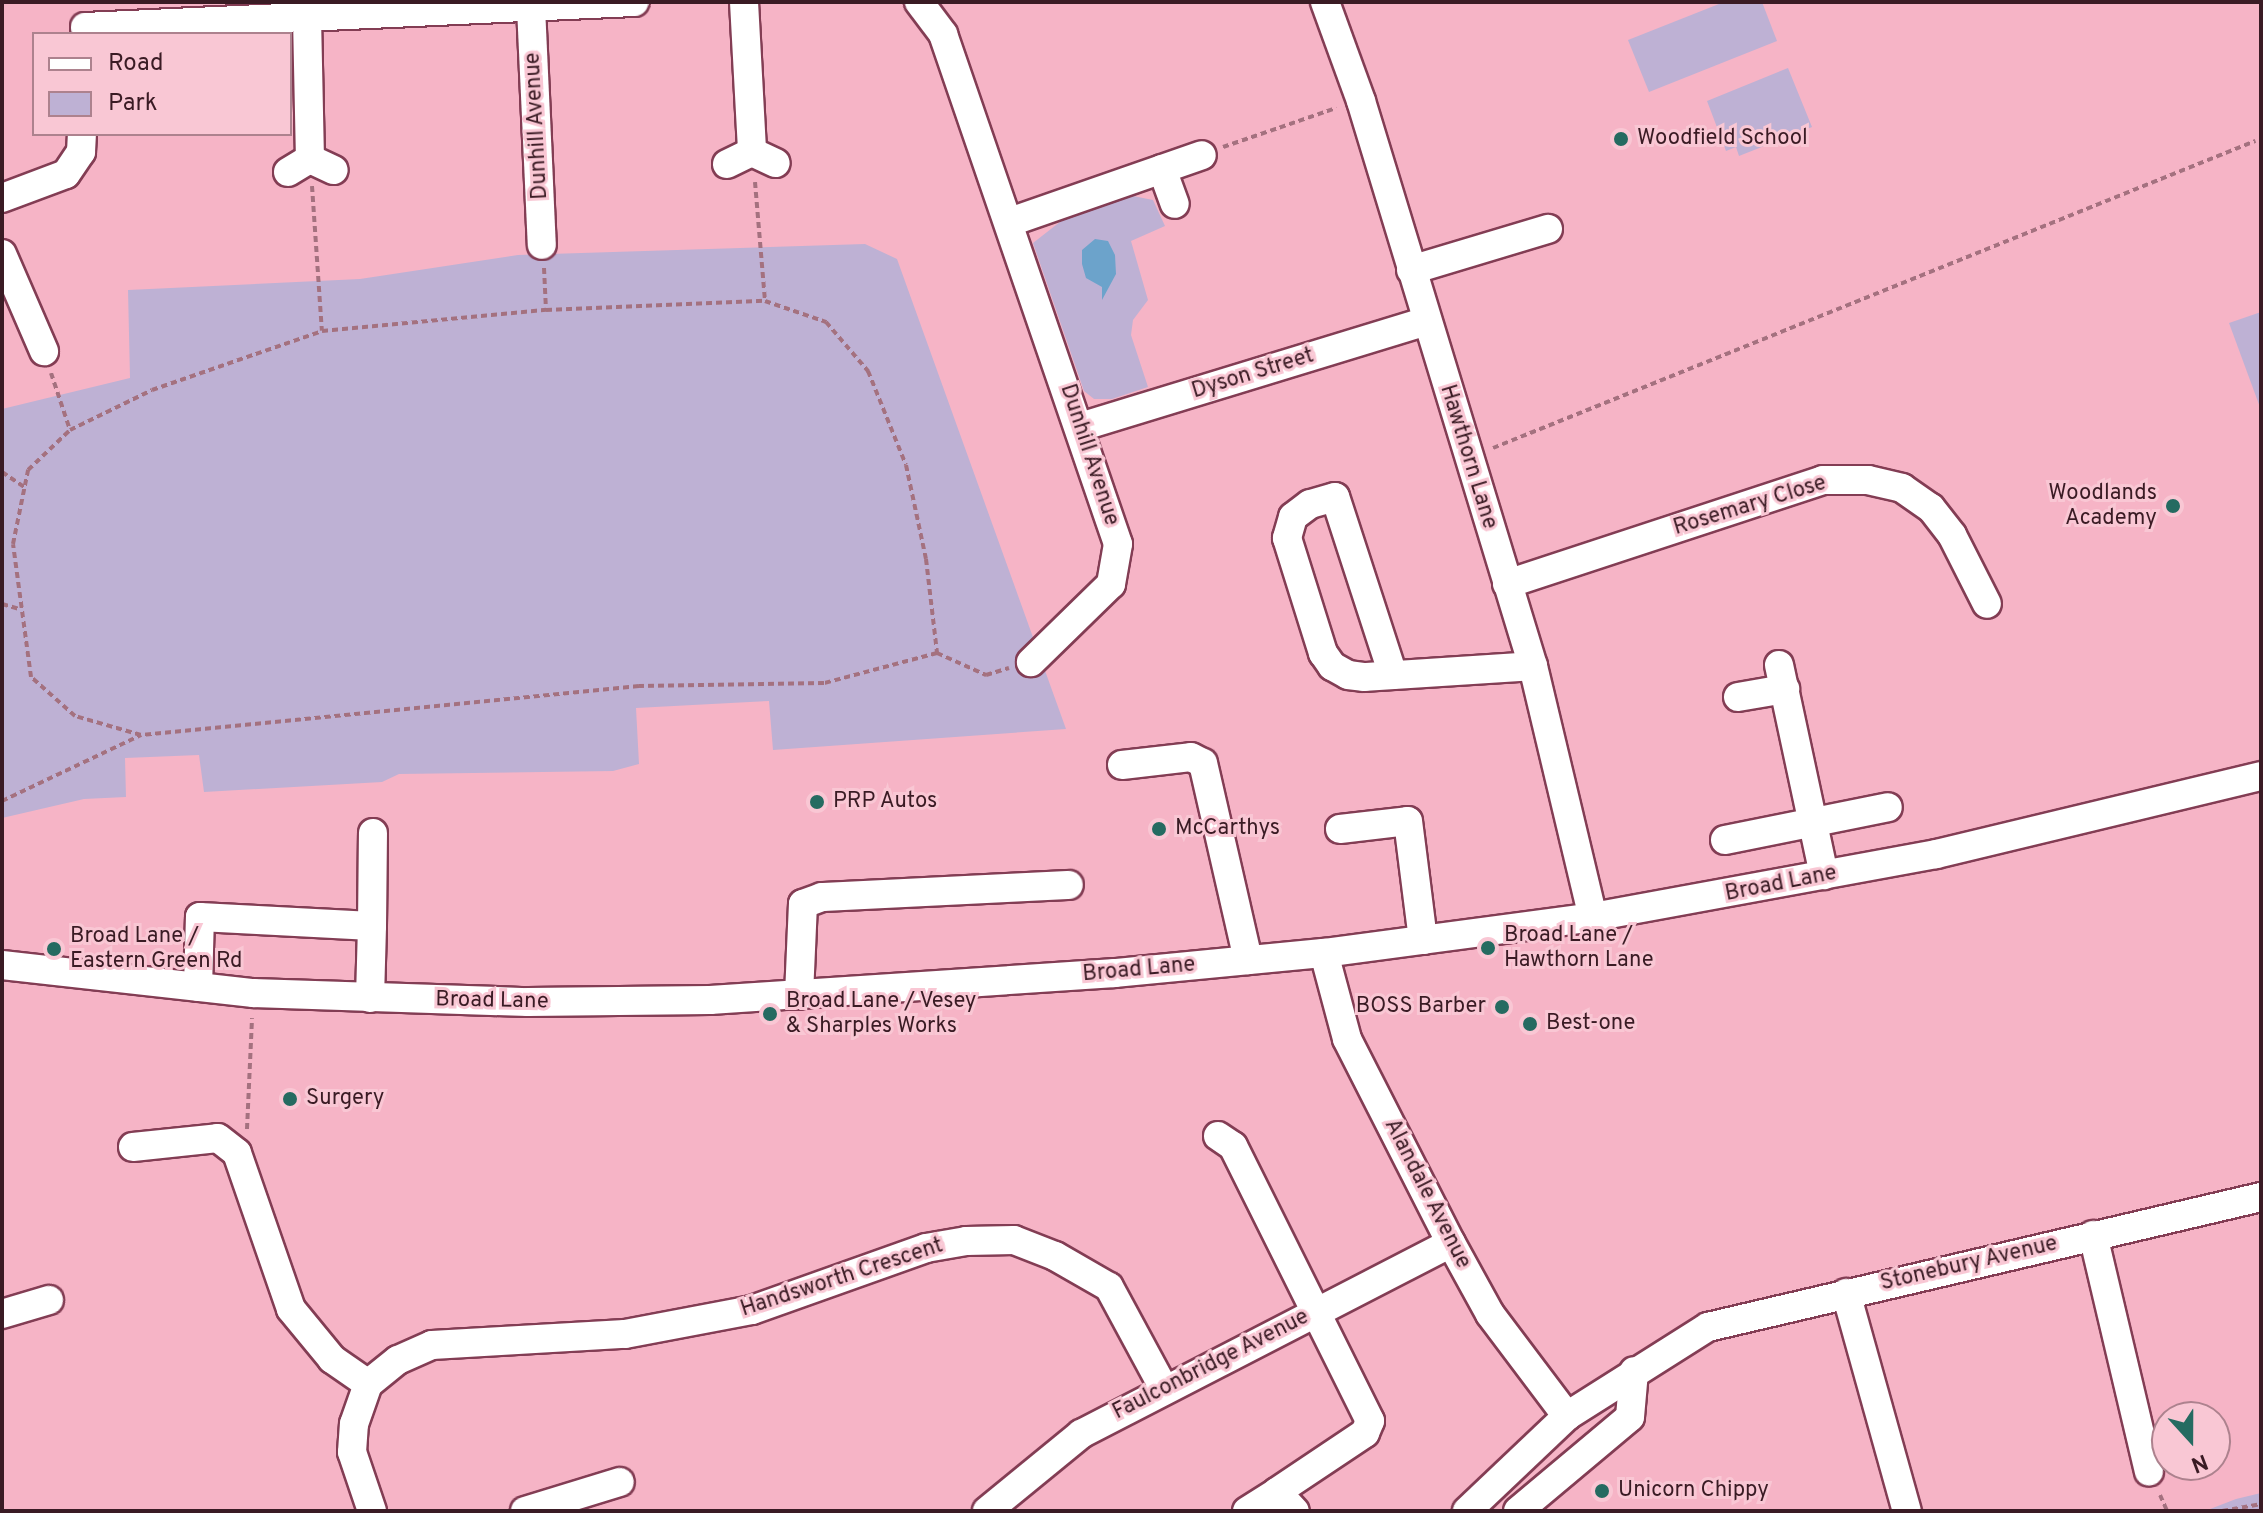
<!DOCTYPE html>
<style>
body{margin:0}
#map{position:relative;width:2263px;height:1513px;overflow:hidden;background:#f6b4c6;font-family:Overpass,sans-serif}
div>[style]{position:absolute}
.green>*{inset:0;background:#beb1d4}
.water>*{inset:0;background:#6ca3cb}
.path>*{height:4px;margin-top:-2px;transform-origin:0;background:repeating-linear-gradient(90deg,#a4717f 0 6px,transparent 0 10px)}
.roads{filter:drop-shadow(2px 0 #833d54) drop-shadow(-2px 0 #833d54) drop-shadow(0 2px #833d54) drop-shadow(0 -2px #833d54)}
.minor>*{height:28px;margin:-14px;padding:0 14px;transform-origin:14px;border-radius:14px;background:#fff}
.dots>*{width:22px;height:22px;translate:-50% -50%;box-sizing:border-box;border:4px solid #f9c7d4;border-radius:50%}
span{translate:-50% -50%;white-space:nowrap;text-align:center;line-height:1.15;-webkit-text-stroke:6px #f9c7d4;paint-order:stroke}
.street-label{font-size:22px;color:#3a1b24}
.poi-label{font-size:22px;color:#3a1b24}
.left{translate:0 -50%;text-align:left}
.right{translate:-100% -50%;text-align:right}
.frame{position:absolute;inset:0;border:4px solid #3a1b24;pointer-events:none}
.legend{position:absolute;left:32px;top:32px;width:260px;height:104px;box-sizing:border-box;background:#f9c7d4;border:2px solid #ad828e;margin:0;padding:10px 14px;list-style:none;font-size:24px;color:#3a1b24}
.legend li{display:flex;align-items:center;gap:16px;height:40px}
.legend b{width:40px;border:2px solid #ad828e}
.north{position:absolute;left:2151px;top:1401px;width:80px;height:80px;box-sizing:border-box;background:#f9c7d4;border:2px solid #ad828e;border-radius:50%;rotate:159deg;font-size:22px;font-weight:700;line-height:32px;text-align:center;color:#3a1b24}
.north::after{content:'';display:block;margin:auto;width:28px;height:36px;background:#256b61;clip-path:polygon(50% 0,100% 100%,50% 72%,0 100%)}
</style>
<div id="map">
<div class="green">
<i style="clip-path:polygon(1724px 2px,1762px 2px,1777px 41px,1649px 92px,1628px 40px)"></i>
<i style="clip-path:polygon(1788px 68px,1812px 127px,1739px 156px,1736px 147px,1726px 151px,1707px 101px)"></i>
<i style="clip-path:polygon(1133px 196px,1153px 200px,1165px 226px,1131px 241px,1148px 300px,1133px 320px,1131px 335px,1148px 387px,1112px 399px,1094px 399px,1084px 391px,1033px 243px,1065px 218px)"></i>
<i style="clip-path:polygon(865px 244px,897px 259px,1066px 729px,773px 750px,769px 701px,636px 708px,639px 764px,613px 771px,399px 774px,382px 782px,204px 792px,199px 755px,125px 758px,126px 797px,84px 799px,2px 818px,2px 409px,130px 378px,128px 290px,360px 279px,518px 255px)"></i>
<i style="clip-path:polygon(2261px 312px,2261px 410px,2229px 323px)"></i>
<i style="clip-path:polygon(2261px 1493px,2261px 1511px,2205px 1511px,2236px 1499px)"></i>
</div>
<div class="water">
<i style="clip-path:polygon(1095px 239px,1108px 241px,1115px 255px,1116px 274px,1102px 300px,1102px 287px,1086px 278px,1082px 264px,1082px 250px)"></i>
</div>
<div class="path">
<i style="left:1223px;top:147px;width:120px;rotate:-19deg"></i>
<i style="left:755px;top:182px;width:119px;rotate:85.2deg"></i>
<i style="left:312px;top:186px;width:145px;rotate:86.1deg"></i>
<i style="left:544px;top:268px;width:42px;rotate:87.3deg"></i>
<i style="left:765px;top:301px;width:65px;rotate:19deg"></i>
<i style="left:826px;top:322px;width:65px;rotate:49.4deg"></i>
<i style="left:868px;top:371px;width:101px;rotate:68deg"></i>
<i style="left:906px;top:465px;width:96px;rotate:78deg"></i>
<i style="left:926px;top:559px;width:95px;rotate:83.3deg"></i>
<i style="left:937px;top:653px;width:117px;rotate:165.1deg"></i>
<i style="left:824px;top:683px;width:185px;rotate:179.1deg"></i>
<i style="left:639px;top:686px;width:500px;rotate:174.38deg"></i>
<i style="left:141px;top:735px;width:69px;rotate:-163.9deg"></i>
<i style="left:75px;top:716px;width:59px;rotate:-138.4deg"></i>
<i style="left:31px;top:677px;width:134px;rotate:-97.7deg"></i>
<i style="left:13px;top:544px;width:76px;rotate:-78.5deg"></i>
<i style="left:28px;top:470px;width:58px;rotate:-43.6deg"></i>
<i style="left:70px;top:430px;width:91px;rotate:-26deg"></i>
<i style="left:152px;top:390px;width:180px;rotate:-19.1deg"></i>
<i style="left:322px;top:331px;width:225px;rotate:-5.4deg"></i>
<i style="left:546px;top:310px;width:219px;rotate:-2.4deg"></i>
<i style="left:51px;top:373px;width:60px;rotate:71.6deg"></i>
<i style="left:1493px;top:448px;width:822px;rotate:-21.94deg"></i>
<i style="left:2px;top:472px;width:27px;rotate:34deg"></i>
<i style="left:2px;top:604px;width:18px;rotate:16deg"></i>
<i style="left:937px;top:653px;width:54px;rotate:24.2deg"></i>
<i style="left:986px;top:675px;width:24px;rotate:-17deg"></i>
<i style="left:2px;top:801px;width:154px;rotate:-25.4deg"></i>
<i style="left:247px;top:1129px;width:111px;rotate:-87.4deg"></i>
<i style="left:2160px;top:1495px;width:17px;rotate:66deg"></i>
<i style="left:2222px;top:1511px;width:40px;rotate:-10deg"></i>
</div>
<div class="roads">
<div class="minor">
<i style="left:744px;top:2px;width:150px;rotate:86.9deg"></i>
<i style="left:919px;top:2px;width:40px;rotate:53deg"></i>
<i style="left:943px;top:34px;width:539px;rotate:71.06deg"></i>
<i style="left:1118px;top:544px;width:41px;rotate:99.9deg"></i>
<i style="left:1111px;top:584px;width:112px;rotate:135.7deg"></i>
<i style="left:1325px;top:2px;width:105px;rotate:70deg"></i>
<i style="left:1361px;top:101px;width:591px;rotate:73.07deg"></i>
<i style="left:1533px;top:666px;width:258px;rotate:76.6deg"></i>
<i style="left:531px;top:7px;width:238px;rotate:87.4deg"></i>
<i style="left:307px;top:17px;width:142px;rotate:88.8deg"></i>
<i style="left:85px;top:27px;width:550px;rotate:-2.61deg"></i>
<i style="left:727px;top:164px;width:28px;rotate:-26deg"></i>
<i style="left:752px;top:152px;width:26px;rotate:25deg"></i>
<i style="left:1162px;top:169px;width:37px;rotate:70deg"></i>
<i style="left:288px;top:172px;width:26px;rotate:-31deg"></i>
<i style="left:310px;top:159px;width:26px;rotate:25deg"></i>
<i style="left:2px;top:198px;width:68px;rotate:-20.6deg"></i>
<i style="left:66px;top:174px;width:27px;rotate:-56deg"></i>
<i style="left:81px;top:152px;width:18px;rotate:-87deg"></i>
<i style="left:1010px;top:222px;width:203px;rotate:-19.2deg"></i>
<i style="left:2px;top:254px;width:106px;rotate:66.6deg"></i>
<i style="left:1411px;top:270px;width:143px;rotate:-16.7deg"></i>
<i style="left:1080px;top:427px;width:362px;rotate:-17deg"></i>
<i style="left:1507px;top:584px;width:333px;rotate:-18.2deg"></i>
<i style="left:1823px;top:480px;width:45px"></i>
<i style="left:1868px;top:480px;width:35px;rotate:13deg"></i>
<i style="left:1902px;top:488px;width:35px;rotate:35deg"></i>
<i style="left:1931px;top:508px;width:34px;rotate:52deg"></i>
<i style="left:1952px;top:535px;width:77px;rotate:63.1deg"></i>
<i style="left:1779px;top:665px;width:215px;rotate:77.9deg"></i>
<i style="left:1393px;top:675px;width:187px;rotate:-108deg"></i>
<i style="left:1335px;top:497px;width:26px;rotate:164deg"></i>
<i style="left:1310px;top:504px;width:21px;rotate:143deg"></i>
<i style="left:1293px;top:517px;width:22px;rotate:106deg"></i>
<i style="left:1287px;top:538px;width:121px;rotate:72.6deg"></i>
<i style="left:1323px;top:653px;width:16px;rotate:55deg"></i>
<i style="left:1332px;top:666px;width:18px;rotate:29deg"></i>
<i style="left:1348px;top:675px;width:17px;rotate:7deg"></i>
<i style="left:1365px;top:677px;width:168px;rotate:-3.7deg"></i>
<i style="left:1738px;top:697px;width:48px;rotate:-9.7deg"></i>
<i style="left:1122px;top:765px;width:69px;rotate:-6.6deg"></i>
<i style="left:1191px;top:757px;width:13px;rotate:27deg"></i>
<i style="left:1203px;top:763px;width:202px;rotate:77.1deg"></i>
<i style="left:1340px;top:829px;width:68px;rotate:-6.7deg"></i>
<i style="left:1408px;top:821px;width:120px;rotate:82.8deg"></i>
<i style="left:1725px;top:840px;width:166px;rotate:-11.4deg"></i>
<i style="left:1324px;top:953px;width:89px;rotate:75deg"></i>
<i style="left:1347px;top:1039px;width:229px;rotate:63deg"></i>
<i style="left:1451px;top:1243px;width:81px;rotate:61.2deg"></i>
<i style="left:1490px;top:1314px;width:128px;rotate:53deg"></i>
<i style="left:2px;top:965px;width:253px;rotate:6.4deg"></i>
<i style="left:253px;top:993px;width:275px;rotate:1.9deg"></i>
<i style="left:528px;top:1002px;width:182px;rotate:-0.6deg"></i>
<i style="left:710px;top:1000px;width:406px;rotate:-3.8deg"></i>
<i style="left:1115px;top:973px;width:210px;rotate:-5.5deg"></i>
<i style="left:1324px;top:953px;width:271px;rotate:-7.6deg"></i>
<i style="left:1593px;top:917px;width:349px;rotate:-10.4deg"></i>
<i style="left:1936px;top:854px;width:334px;rotate:-13.5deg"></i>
<i style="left:198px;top:987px;width:70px;rotate:-88.4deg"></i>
<i style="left:200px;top:917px;width:172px;rotate:3deg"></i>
<i style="left:372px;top:926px;width:93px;rotate:-89.4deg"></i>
<i style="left:799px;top:995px;width:91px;rotate:-87.5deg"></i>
<i style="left:803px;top:904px;width:20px;rotate:-20deg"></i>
<i style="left:822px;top:897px;width:247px;rotate:-2.8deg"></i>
<i style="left:370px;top:998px;width:72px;rotate:-88.4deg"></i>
<i style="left:1218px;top:1136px;width:18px;rotate:34deg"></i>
<i style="left:1233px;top:1146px;width:307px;rotate:63.5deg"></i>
<i style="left:1370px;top:1421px;width:13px;rotate:113deg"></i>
<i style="left:1365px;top:1433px;width:106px;rotate:146.2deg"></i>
<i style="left:133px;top:1147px;width:85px;rotate:-6deg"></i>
<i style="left:218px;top:1138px;width:24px;rotate:38deg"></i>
<i style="left:237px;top:1153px;width:165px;rotate:70.9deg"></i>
<i style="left:291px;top:1309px;width:65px;rotate:50.6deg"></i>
<i style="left:332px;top:1359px;width:44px;rotate:34.8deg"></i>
<i style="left:2093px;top:1235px;width:243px;rotate:76.7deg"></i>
<i style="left:1846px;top:1293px;width:226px;rotate:74.4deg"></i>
<i style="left:2px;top:1314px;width:49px;rotate:-16.6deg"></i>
<i style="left:372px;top:1511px;width:62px;rotate:-108.7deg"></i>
<i style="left:352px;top:1452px;width:28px;rotate:-86deg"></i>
<i style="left:354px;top:1424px;width:42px;rotate:-70.7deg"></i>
<i style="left:368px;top:1384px;width:38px;rotate:-39deg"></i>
<i style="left:398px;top:1360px;width:37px;rotate:-24deg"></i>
<i style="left:432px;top:1345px;width:193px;rotate:-3.3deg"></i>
<i style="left:625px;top:1334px;width:129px;rotate:-10.7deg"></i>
<i style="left:752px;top:1310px;width:185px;rotate:-19.6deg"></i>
<i style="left:926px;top:1248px;width:41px;rotate:-9.9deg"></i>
<i style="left:966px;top:1241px;width:48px;rotate:-1.2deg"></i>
<i style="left:1014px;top:1240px;width:44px;rotate:21.3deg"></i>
<i style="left:1055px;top:1256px;width:62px;rotate:29.9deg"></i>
<i style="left:1109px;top:1287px;width:114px;rotate:61.6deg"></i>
<i style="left:525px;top:1511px;width:99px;rotate:-17deg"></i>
<i style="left:987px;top:1511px;width:122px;rotate:-39.3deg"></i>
<i style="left:1081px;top:1434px;width:416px;rotate:-27.3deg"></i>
<i style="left:1247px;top:1511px;width:36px;rotate:-32deg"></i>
<i style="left:1277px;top:1492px;width:26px;rotate:47deg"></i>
<i style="left:1467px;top:1511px;width:138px;rotate:-43.5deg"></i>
<i style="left:1567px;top:1416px;width:167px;rotate:-32.3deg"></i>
<i style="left:1708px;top:1327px;width:568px;rotate:-13.23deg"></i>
<i style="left:1518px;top:1511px;width:146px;rotate:-40deg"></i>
<i style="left:1630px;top:1417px;width:46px;rotate:-85deg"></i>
</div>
</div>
<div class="dots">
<i style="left:1621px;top:139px;background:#256b61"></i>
<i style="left:2173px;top:506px;background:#256b61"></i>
<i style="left:817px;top:802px;background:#256b61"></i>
<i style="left:1159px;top:829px;background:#256b61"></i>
<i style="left:1488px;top:948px;background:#256b61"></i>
<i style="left:54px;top:949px;background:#256b61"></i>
<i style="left:1502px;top:1007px;background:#256b61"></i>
<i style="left:770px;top:1014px;background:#256b61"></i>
<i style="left:1530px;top:1024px;background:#256b61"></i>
<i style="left:290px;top:1099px;background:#256b61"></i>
<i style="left:1602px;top:1491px;background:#256b61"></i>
</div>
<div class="street-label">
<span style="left:537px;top:126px;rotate:-93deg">Dunhill Avenue</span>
<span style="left:1253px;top:374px;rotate:-17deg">Dyson Street</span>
<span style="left:1089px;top:455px;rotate:72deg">Dunhill Avenue</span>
<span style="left:1468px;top:457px;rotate:73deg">Hawthorn Lane</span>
<span style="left:1750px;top:506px;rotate:-17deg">Rosemary Close</span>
<span style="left:1781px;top:884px;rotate:-11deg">Broad Lane</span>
<span style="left:1139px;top:970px;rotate:-5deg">Broad Lane</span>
<span style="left:492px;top:1001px;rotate:1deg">Broad Lane</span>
<span style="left:1427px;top:1194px;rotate:63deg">Alandale Avenue</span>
<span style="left:1969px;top:1264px;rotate:-13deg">Stonebury Avenue</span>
<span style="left:842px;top:1278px;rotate:-18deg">Handsworth Crescent</span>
<span style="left:1211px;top:1365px;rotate:-27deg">Faulconbridge Avenue</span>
</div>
<div class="poi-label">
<span class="left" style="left:1637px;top:139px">Woodfield School</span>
<span class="right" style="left:2157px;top:506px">Woodlands<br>Academy</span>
<span class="left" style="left:833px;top:802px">PRP Autos</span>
<span class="left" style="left:1175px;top:829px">McCarthys</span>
<span class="left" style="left:1504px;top:948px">Broad Lane /<br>Hawthorn Lane</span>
<span class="left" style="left:70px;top:949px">Broad Lane /<br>Eastern Green Rd</span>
<span class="left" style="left:786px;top:1014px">Broad Lane / Vesey<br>&amp; Sharples Works</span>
<span class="right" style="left:1486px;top:1007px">BOSS Barber</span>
<span class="left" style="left:1546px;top:1024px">Best-one</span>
<span class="left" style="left:306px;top:1099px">Surgery</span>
<span class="left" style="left:1618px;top:1491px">Unicorn Chippy</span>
</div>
<div class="frame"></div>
<ul class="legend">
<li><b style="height:10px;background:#fff"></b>Road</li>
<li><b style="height:22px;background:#beb1d4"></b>Park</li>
</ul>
<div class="north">N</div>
</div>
